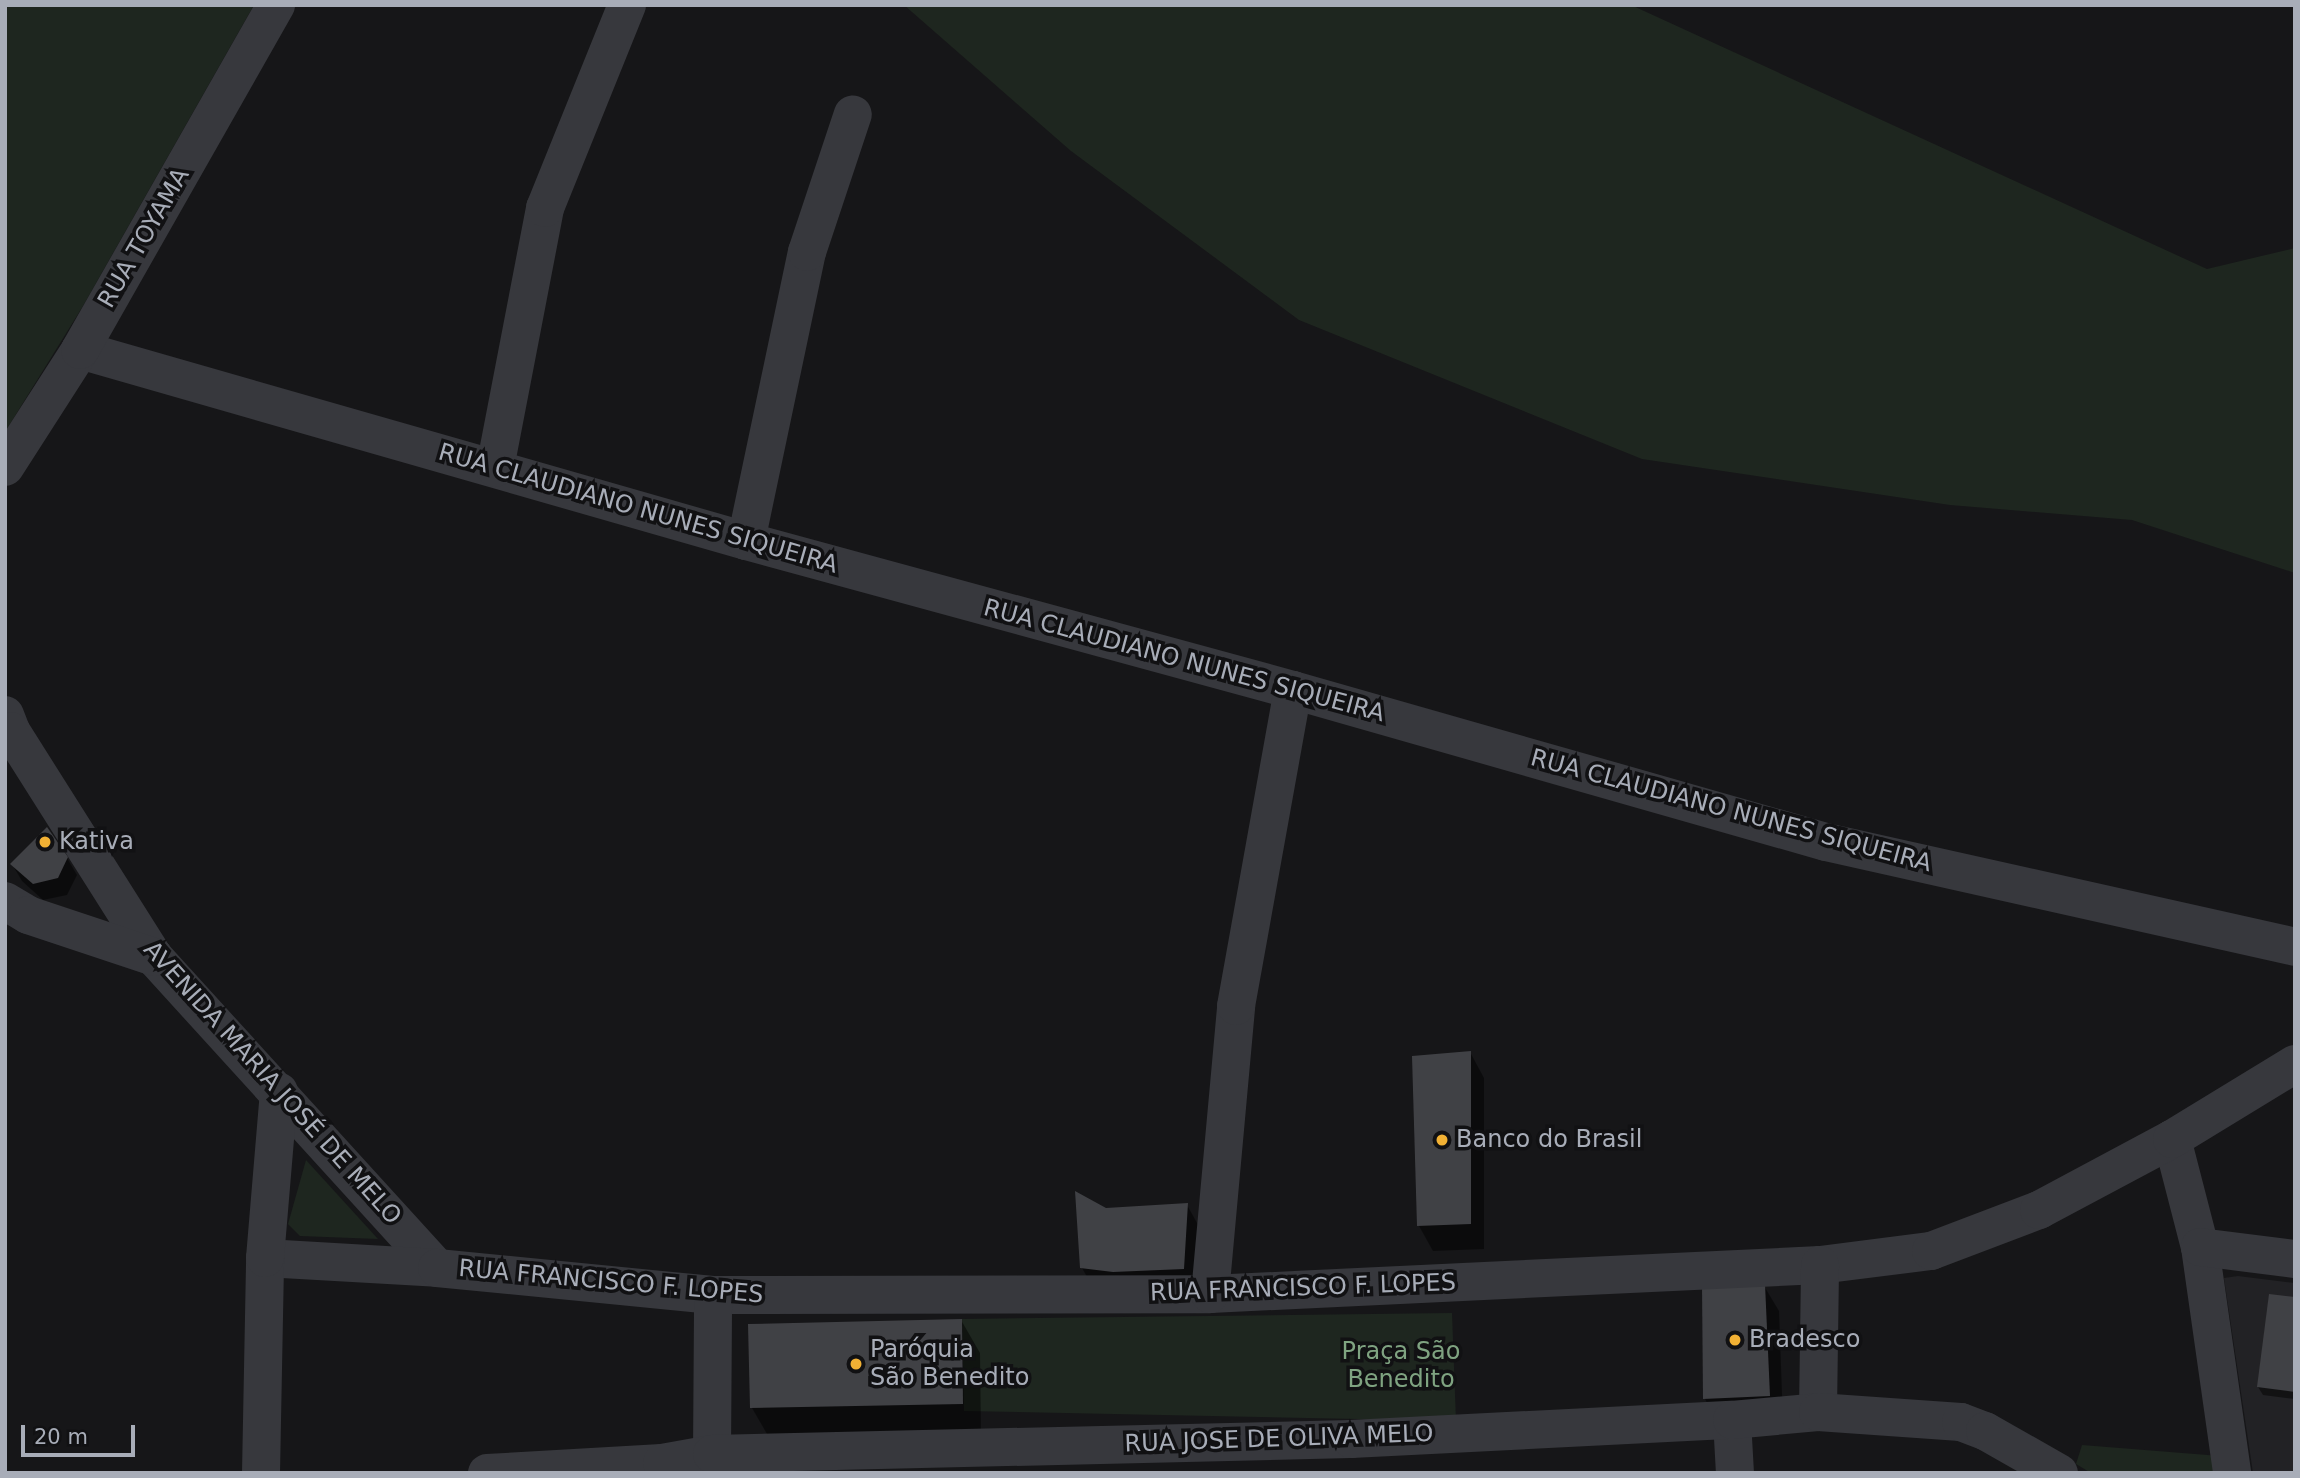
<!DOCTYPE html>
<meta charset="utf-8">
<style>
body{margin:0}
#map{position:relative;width:2300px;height:1478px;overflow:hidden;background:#161618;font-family:"DejaVu Sans",sans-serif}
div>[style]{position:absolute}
.built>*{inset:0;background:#222225}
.green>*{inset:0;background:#1e261f}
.shadow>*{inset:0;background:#0007}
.building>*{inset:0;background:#404145}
.minor>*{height:38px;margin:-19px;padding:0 19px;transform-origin:19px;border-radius:19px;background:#37383d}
.dots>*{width:19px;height:19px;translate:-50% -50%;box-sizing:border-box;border:4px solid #111113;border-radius:50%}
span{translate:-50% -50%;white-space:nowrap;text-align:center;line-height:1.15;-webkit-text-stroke:7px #111113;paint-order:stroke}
.street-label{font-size:24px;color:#a8adb8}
.poi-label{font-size:24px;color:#a8adb8}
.left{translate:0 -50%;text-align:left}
.park-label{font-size:24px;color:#7fa381}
.frame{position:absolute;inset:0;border:7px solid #a8adb8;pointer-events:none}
.scale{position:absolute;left:21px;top:1425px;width:114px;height:32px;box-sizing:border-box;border:4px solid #a8adb8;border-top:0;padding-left:9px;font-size:21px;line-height:24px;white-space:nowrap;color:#a8adb8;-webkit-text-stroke:5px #111113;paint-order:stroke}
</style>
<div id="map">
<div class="built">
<i style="clip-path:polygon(2238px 1276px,2295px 1283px,2295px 1473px,2253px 1473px,2224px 1278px)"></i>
</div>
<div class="green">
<i style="clip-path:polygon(5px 5px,254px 5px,83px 306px,5px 432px)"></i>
<i style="clip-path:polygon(904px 5px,1631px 5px,2207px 269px,2295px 248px,2295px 573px,2132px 520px,1950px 505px,1642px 459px,1299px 320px,1071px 151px)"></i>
<i style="clip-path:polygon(306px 1160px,378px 1239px,300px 1236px,288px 1224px)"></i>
<i style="clip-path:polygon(1452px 1313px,1456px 1421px,964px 1411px,962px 1319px)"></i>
<i style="clip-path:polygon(2082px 1445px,2220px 1456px,2222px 1473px,2091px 1473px,2076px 1464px)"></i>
</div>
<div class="shadow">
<i style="clip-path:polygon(67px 858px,77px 875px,67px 895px,43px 900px,22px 881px,12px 864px)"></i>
<i style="clip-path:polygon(1470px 1052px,1484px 1078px,1484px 1249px,1433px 1251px,1419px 1226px)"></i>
<i style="clip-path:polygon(1187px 1205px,1201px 1230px,1198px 1294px,1096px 1293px,1082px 1268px,1106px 1210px)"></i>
<i style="clip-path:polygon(1764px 1286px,1779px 1311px,1783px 1421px,1719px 1424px,1705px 1399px)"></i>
<i style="clip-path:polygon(2295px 1299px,2295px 1399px,2263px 1395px,2258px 1387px)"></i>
<i style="clip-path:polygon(961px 1320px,980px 1353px,981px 1436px,771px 1441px,752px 1408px)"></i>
</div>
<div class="building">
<i style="clip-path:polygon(47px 827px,68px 857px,58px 878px,33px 884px,10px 864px)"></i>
<i style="clip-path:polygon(1471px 1051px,1471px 1224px,1417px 1226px,1412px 1056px)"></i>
<i style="clip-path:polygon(1075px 1191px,1106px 1208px,1188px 1203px,1184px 1269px,1113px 1272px,1080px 1268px)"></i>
<i style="clip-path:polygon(1702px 1284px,1765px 1284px,1770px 1396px,1703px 1399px)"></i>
<i style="clip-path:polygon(2269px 1294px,2295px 1297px,2295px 1392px,2257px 1387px)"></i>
<i style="clip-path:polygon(962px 1319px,963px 1404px,750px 1408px,748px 1324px)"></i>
</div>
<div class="minor">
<i style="left:80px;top:350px;width:693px;rotate:16deg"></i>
<i style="left:746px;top:541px;width:567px;rotate:15.24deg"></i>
<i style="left:1293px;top:690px;width:554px;rotate:15.92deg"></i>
<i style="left:1826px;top:842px;width:481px;rotate:12.6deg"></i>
<i style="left:5px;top:467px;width:139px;rotate:-57.3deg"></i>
<i style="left:80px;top:350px;width:397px;rotate:-60.4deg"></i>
<i style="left:495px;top:468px;width:265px;rotate:-79.1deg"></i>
<i style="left:545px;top:208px;width:219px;rotate:-68deg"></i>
<i style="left:746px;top:541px;width:295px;rotate:-78.1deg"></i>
<i style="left:807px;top:252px;width:145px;rotate:-71.6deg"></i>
<i style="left:5px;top:715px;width:17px;rotate:69deg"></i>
<i style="left:11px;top:731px;width:267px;rotate:57.7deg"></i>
<i style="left:154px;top:957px;width:420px;rotate:47.7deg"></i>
<i style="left:5px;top:901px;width:27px;rotate:31deg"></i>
<i style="left:28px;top:915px;width:133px;rotate:18.4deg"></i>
<i style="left:2172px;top:1139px;width:112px;rotate:75.5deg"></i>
<i style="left:2200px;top:1247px;width:228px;rotate:81.9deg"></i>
<i style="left:2200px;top:1247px;width:96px;rotate:7.2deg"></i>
<i style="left:265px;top:1258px;width:172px;rotate:3.3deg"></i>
<i style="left:437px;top:1268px;width:277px;rotate:5.6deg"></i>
<i style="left:713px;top:1295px;width:497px;rotate:-0.1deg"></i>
<i style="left:1210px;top:1294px;width:611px;rotate:-2.72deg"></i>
<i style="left:1820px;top:1265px;width:112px;rotate:-7.2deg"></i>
<i style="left:1931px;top:1251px;width:116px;rotate:-20.8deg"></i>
<i style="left:2039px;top:1210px;width:151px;rotate:-28.1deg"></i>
<i style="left:2172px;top:1139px;width:144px;rotate:-31.4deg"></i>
<i style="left:1210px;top:1294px;width:289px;rotate:-84.8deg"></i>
<i style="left:1236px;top:1006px;width:321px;rotate:-79.8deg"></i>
<i style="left:1818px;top:1412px;width:147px;rotate:-89.2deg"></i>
<i style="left:1732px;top:1420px;width:53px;rotate:86.8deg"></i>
<i style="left:712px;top:1454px;width:159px;rotate:-89.6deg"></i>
<i style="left:261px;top:1473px;width:215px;rotate:-88.9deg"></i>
<i style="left:265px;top:1258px;width:167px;rotate:-85.2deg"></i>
<i style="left:487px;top:1473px;width:175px;rotate:-3.3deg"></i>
<i style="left:662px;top:1463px;width:51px;rotate:-10.2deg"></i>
<i style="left:712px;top:1454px;width:639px;rotate:-1.34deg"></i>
<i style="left:1351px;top:1439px;width:381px;rotate:-2.9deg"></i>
<i style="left:1732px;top:1420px;width:86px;rotate:-5.3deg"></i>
<i style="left:1818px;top:1412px;width:143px;rotate:4deg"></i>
<i style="left:1961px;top:1422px;width:26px;rotate:21deg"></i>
<i style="left:1985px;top:1431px;width:85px;rotate:29.6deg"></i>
</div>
<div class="dots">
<i style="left:45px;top:842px;background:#f2b134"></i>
<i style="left:1442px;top:1140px;background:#f2b134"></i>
<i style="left:1735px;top:1340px;background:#f2b134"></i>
<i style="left:856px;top:1364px;background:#f2b134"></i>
</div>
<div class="street-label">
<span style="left:144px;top:238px;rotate:-60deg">RUA TOYAMA</span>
<span style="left:638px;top:509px;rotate:16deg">RUA CLAUDIANO NUNES SIQUEIRA</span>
<span style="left:1184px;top:661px;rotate:15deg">RUA CLAUDIANO NUNES SIQUEIRA</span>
<span style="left:1731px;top:811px;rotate:15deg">RUA CLAUDIANO NUNES SIQUEIRA</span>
<span style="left:272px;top:1083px;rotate:48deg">AVENIDA MARIA JOSÉ DE MELO</span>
<span style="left:611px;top:1282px;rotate:5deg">RUA FRANCISCO F. LOPES</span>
<span style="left:1303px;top:1288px;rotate:-2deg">RUA FRANCISCO F. LOPES</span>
<span style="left:1279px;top:1439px;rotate:-2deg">RUA JOSE DE OLIVA MELO</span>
</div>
<div class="poi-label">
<span class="left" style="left:59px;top:842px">Kativa</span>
<span class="left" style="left:1456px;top:1140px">Banco do Brasil</span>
<span class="left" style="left:1749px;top:1340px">Bradesco</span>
<span class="left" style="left:870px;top:1364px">Paróquia<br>São Benedito</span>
</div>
<div class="park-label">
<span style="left:1401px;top:1366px">Praça São<br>Benedito</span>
</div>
<div class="frame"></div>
<div class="scale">20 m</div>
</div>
